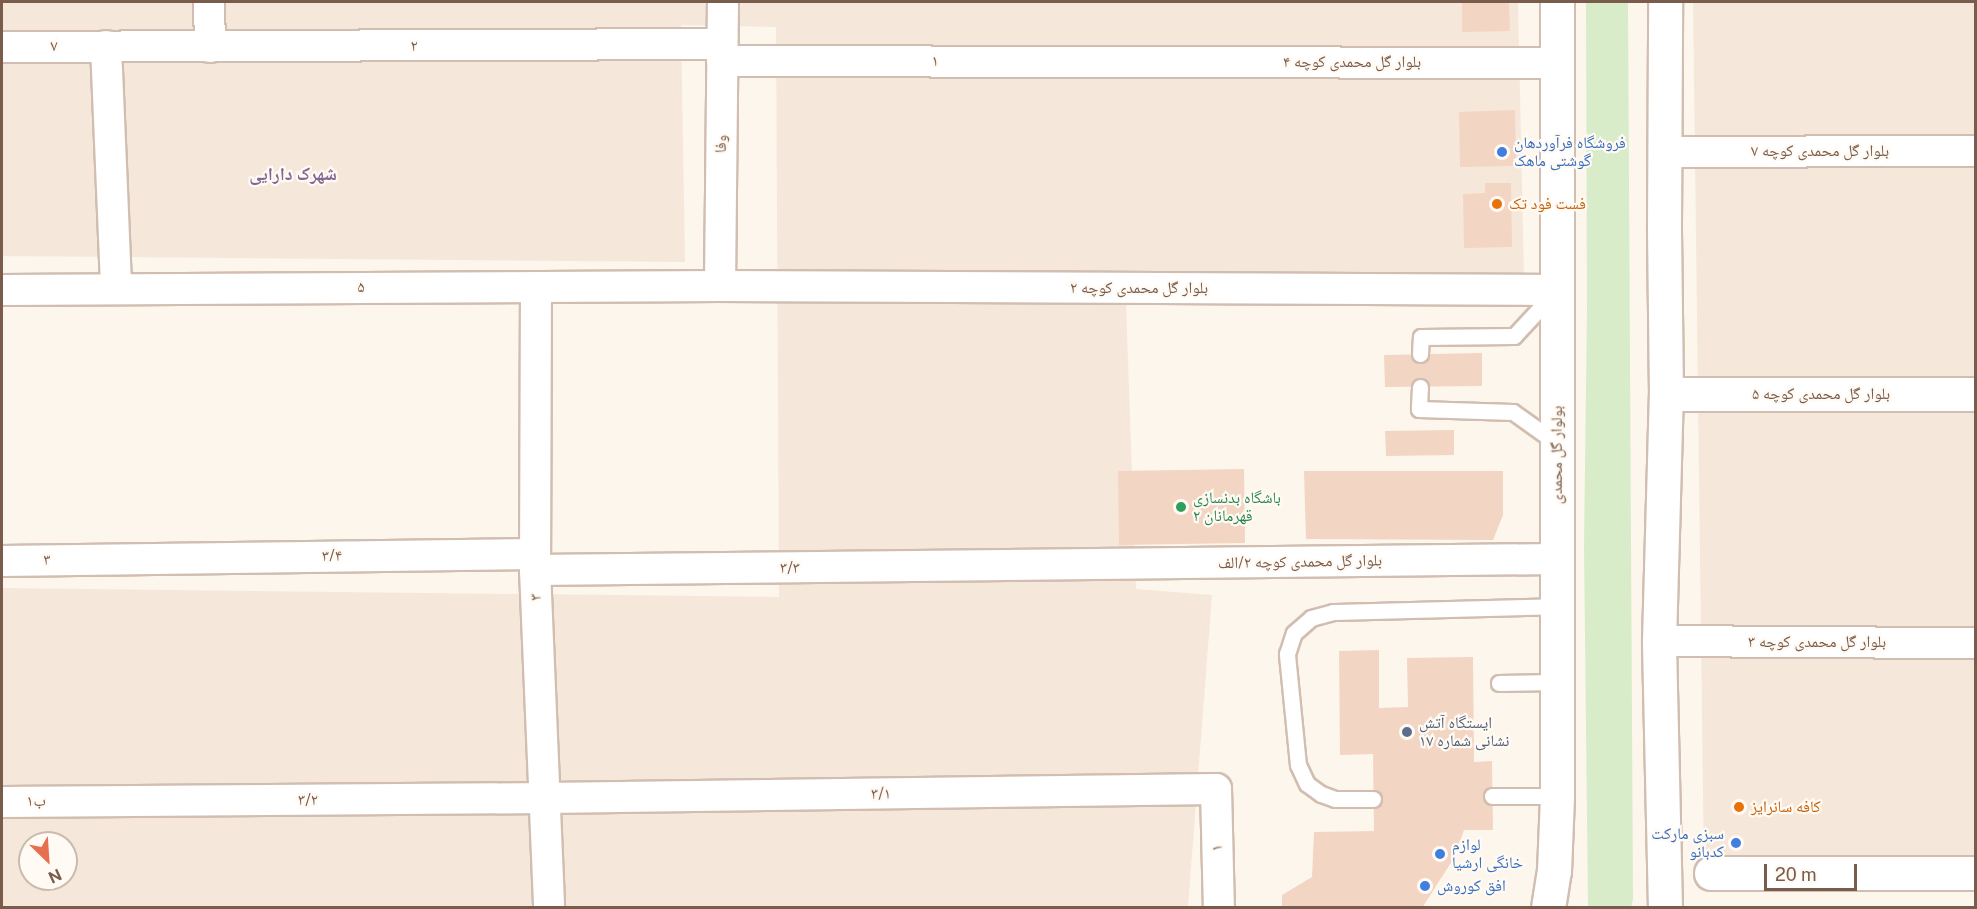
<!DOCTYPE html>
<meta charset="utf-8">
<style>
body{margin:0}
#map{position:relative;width:1977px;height:909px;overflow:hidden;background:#fdf6ec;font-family:"Public Sans","Noto Naskh Arabic",sans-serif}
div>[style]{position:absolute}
.residential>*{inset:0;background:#f5e8da}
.green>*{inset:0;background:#d8ecc9}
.building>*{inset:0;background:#f3d5c3}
.roads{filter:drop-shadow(2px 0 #d1beb0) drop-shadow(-2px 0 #d1beb0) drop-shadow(0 2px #d1beb0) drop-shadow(0 -2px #d1beb0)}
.service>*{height:15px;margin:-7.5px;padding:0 7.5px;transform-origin:7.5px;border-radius:7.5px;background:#fff}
.minor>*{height:30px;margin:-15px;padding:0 15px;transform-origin:15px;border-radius:15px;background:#fff}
.tertiary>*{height:33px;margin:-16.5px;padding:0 16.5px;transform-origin:16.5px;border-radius:16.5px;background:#fff}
.secondary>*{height:33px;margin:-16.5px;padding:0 16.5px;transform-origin:16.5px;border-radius:16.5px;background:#fff}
.dots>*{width:16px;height:16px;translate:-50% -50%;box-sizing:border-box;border:3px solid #fffaf3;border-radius:50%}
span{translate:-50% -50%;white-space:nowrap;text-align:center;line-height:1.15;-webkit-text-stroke:4.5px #fffaf3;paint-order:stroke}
.street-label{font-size:16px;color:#7a5c4d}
.shop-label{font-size:16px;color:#366cbe}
.left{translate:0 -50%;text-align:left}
.right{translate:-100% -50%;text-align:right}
.food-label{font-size:16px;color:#c56008}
.leisure-label{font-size:16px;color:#27864d}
.service-label{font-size:16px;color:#4e5e75}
.neighbourhood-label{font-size:18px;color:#846695;font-weight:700}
.frame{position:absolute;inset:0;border:3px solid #7a5c4d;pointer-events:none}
.north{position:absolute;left:18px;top:831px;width:60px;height:60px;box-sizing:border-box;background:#fffaf3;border:2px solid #cabbb1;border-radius:50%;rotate:155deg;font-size:16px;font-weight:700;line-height:24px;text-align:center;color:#7a5c4d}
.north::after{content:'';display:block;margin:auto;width:21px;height:27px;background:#e76f51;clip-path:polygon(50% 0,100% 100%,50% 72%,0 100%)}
.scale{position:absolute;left:1764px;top:864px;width:93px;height:27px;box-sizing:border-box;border:3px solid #7a5c4d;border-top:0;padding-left:8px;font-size:18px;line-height:21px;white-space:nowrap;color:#7a5c4d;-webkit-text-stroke:4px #fffaf3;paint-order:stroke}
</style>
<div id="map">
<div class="residential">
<i style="clip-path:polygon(evenodd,2px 2px,1518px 2px,1524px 276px,1125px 274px,1136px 589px,1212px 595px,1188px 907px,2px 907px,2px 588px,779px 597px,776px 27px,681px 25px,685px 262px,2px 256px,2px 2px,30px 843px,66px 843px,66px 879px,30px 879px,30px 843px)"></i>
<i style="clip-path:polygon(1693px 2px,1975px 2px,1975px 869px,1704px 871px)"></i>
</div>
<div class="green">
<i style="clip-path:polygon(1586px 2px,1628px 2px,1633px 899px,1631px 908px,1588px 907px,1584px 547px,1587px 310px)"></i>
</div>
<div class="building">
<i style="clip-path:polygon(1462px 2px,1509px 2px,1510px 31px,1462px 32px)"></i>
<i style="clip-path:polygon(1515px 110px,1516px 166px,1460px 167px,1459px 112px)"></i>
<i style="clip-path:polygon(1485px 183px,1511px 183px,1512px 247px,1464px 248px,1463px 194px,1485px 193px)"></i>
<i style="clip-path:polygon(1482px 353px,1482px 386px,1385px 387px,1384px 355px)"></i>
<i style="clip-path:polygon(1454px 430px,1454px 455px,1386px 456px,1385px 431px)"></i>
<i style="clip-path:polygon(1244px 469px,1245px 543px,1119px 545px,1118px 471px)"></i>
<i style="clip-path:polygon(1304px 471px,1503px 471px,1503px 515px,1493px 540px,1306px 539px)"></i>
<i style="clip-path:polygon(1379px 650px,1379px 708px,1408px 707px,1407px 658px,1473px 657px,1474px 762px,1492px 761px,1493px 830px,1464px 830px,1454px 858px,1422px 908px,1282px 908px,1282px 895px,1312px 877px,1314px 832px,1374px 831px,1373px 754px,1340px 755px,1339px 651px)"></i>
</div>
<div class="roads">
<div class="service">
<i style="left:1420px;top:354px;width:17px;rotate:-87deg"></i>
<i style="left:1421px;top:337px;width:93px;rotate:-0.6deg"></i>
<i style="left:1514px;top:336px;width:57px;rotate:-47.1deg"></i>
<i style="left:1420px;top:387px;width:22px;rotate:93deg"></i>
<i style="left:1419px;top:409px;width:94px;rotate:1.8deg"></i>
<i style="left:1513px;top:412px;width:52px;rotate:35.5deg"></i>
<i style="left:1499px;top:683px;width:56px;rotate:-1deg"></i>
<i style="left:1492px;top:796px;width:65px"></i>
<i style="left:1373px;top:799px;width:38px;rotate:180deg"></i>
<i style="left:1335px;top:799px;width:15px;rotate:-160deg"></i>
<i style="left:1321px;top:794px;width:17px;rotate:-144deg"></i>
<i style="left:1307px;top:784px;width:21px;rotate:-115deg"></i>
<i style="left:1298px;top:765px;width:112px;rotate:-95.7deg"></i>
<i style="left:1287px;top:654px;width:22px;rotate:-72deg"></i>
<i style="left:1294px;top:633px;width:23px;rotate:-41deg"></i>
<i style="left:1311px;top:618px;width:23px;rotate:-15deg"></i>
<i style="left:1333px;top:612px;width:223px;rotate:-1.5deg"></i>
</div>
<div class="minor">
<i style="left:209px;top:2px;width:45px;rotate:88.7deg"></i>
<i style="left:106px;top:46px;width:242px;rotate:87.6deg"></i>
<i style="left:2px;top:47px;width:720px;rotate:-0.24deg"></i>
<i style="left:722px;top:61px;width:835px;rotate:0.14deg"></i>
<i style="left:1665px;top:152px;width:311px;rotate:-0.2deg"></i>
<i style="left:720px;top:286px;width:284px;rotate:-89.4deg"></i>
<i style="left:536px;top:287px;width:283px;rotate:90.2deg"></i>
<i style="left:535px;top:570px;width:338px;rotate:87.6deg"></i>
<i style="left:2px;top:290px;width:718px;rotate:-0.32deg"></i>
<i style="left:720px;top:286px;width:837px;rotate:0.27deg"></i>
<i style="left:2px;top:561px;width:533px;rotate:-0.75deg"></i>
<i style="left:535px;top:570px;width:1021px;rotate:-0.62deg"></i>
<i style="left:1659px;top:641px;width:317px;rotate:0.4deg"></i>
<i style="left:2px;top:802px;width:544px;rotate:-0.42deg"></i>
<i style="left:546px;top:798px;width:670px;rotate:-0.77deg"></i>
<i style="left:1216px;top:789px;width:119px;rotate:88.6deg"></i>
</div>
<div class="tertiary">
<i style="left:1666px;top:394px;width:310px"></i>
<i style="left:1711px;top:873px;width:265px"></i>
</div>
<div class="secondary">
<i style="left:1548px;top:908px;width:37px;rotate:-81deg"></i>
<i style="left:1554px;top:871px;width:75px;rotate:-87.7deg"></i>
<i style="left:1557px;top:796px;width:794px;rotate:-90deg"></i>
<i style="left:1665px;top:908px;width:267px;rotate:-91.3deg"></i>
<i style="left:1659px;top:641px;width:247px;rotate:-88.4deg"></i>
<i style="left:1666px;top:394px;width:168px;rotate:-90.7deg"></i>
<i style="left:1664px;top:226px;width:224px;rotate:-89.7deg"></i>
</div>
</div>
<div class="dots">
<i style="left:1502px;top:152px;background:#3f7fe0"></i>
<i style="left:1497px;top:204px;background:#e8710a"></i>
<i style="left:1181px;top:507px;background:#2e9e5b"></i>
<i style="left:1407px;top:732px;background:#5c6f8a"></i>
<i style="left:1739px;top:807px;background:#e8710a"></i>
<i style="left:1736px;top:843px;background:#3f7fe0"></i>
<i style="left:1440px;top:854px;background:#3f7fe0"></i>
<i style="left:1425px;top:886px;background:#3f7fe0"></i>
</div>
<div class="street-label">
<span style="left:54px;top:46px">۷</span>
<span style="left:414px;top:46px">۲</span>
<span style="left:935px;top:61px">۱</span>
<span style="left:1352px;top:62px">بلوار گل محمدی کوچه ۴</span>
<span style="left:721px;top:144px;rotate:-89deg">وفا</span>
<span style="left:1820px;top:151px">بلوار گل محمدی کوچه ۷</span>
<span style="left:361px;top:287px">۵</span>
<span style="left:1139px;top:288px">بلوار گل محمدی کوچه ۲</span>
<span style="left:1821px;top:394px">بلوار گل محمدی کوچه ۵</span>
<span style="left:1557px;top:455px;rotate:-90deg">بولوار گل محمدی</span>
<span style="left:332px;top:556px;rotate:-1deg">۳/۴</span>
<span style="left:47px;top:560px;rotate:-1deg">۳</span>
<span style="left:1300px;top:562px;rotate:-1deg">بلوار گل محمدی کوچه ۲/الف</span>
<span style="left:790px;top:568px">۳/۳</span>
<span style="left:536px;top:597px;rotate:-93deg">۳</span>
<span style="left:1817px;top:642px">بلوار گل محمدی کوچه ۳</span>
<span style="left:881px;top:794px;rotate:-1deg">۳/۱</span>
<span style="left:308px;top:800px">۳/۲</span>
<span style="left:36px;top:801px">۱ب</span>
<span style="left:1217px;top:848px;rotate:-91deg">۱</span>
</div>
<div class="shop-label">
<span class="left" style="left:1514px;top:152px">فروشگاه فرآوردهان<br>گوشتی ماهک</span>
<span class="right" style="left:1724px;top:843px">سبزی مارکت<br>کدبانو</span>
<span class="left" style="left:1452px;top:854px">لوازم<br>خانگی ارشیا</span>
<span class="left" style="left:1437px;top:886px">افق کوروش</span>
</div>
<div class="food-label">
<span class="left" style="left:1509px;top:204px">فست فود تک</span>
<span class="left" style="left:1751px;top:807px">کافه سانرایز</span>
</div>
<div class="leisure-label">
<span class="left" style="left:1193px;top:507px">باشگاه بدنسازی<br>قهرمانان ۲</span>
</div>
<div class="service-label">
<span class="left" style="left:1419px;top:732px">ایستگاه آتش<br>نشانی شماره ۱۷</span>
</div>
<div class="neighbourhood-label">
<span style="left:293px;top:174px">شهرک دارایی</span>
</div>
<div class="frame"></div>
<div class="north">N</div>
<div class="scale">20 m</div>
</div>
